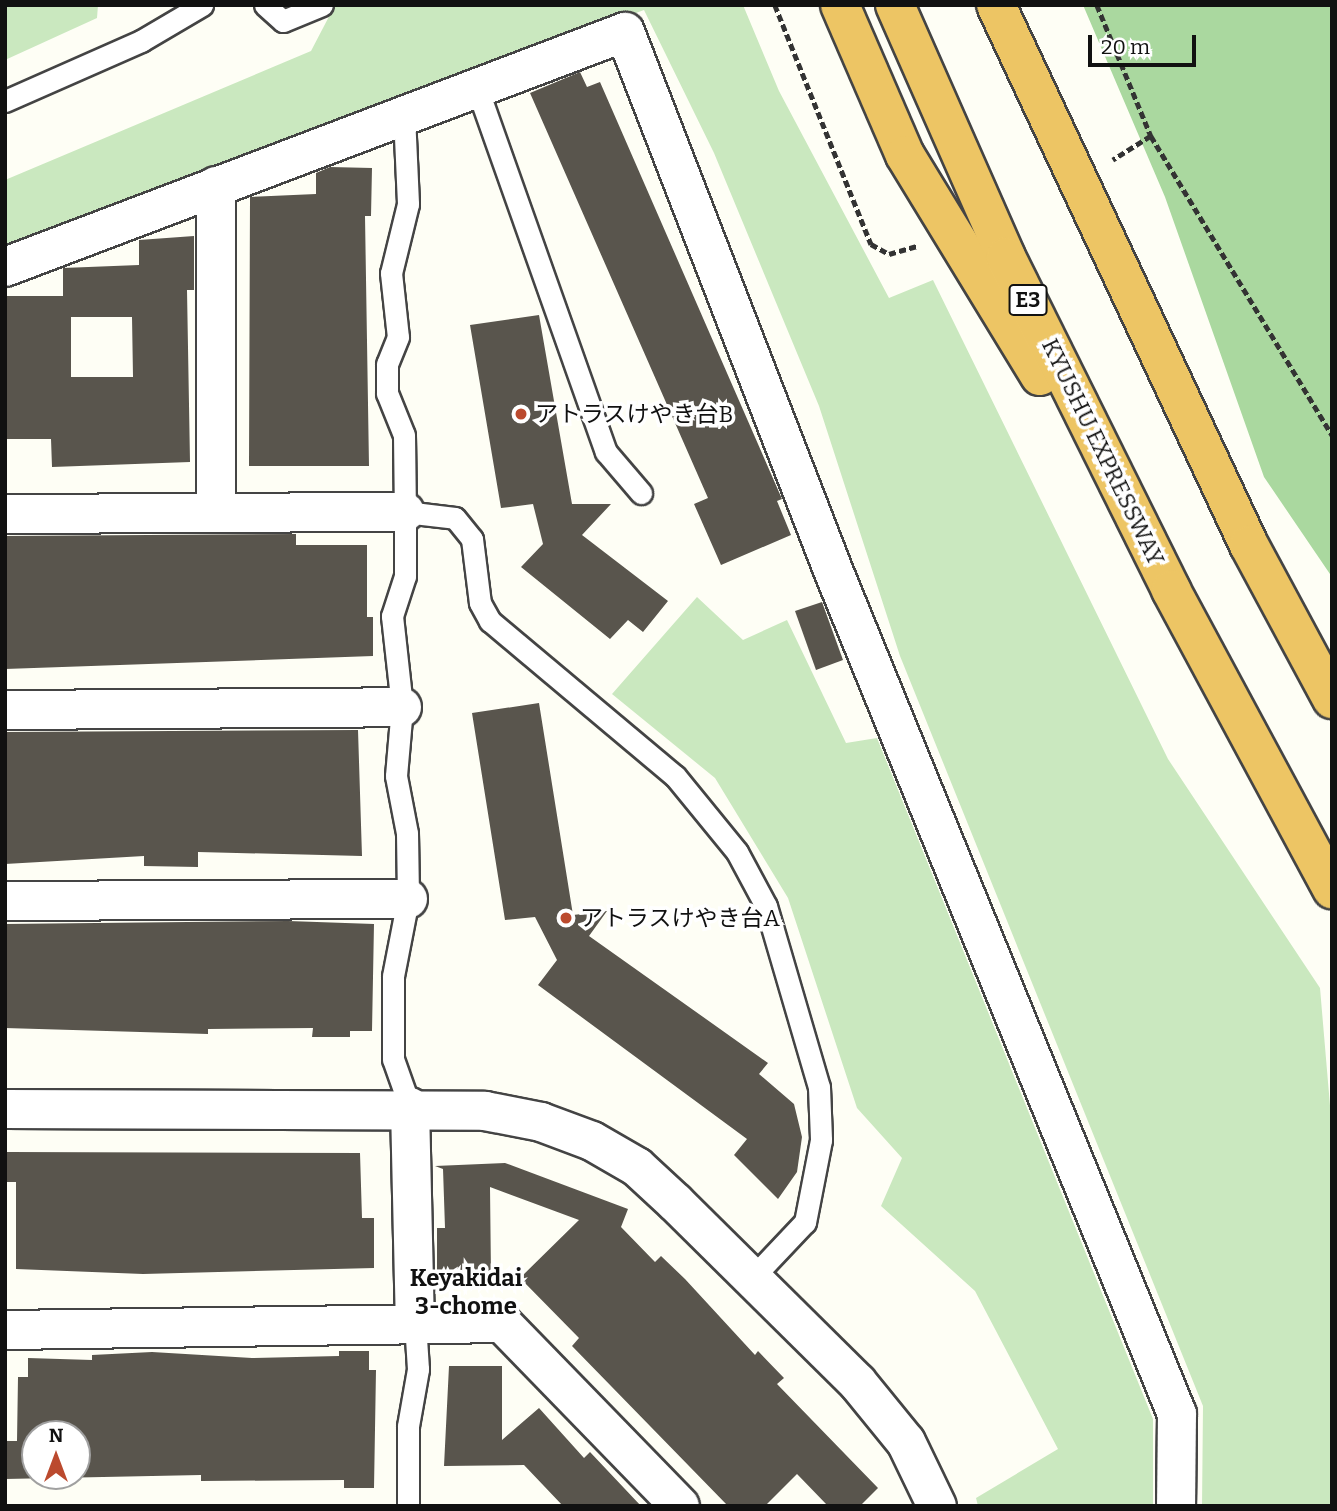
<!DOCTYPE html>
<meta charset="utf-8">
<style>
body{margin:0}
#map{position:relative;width:1337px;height:1511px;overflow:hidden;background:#fefef5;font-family:Bitter,"Noto Sans JP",serif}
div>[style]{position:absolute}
.green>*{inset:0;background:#cae8bf}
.forest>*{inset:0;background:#aad89f}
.building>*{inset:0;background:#59554d}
.path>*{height:4.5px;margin-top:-2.25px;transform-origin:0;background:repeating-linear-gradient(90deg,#333 0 7px,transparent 0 10.5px)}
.roads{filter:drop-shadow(2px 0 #444) drop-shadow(-2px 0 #444) drop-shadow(0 2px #444) drop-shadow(0 -2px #444)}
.service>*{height:21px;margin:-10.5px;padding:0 10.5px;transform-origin:10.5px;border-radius:10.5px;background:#fff}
.minor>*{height:38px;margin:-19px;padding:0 19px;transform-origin:19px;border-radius:19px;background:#fff}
.tertiary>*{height:38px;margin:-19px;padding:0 19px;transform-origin:19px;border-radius:19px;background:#fff}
.motorway>*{height:38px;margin:-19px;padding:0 19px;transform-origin:19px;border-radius:19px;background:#edc564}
.dots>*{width:19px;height:19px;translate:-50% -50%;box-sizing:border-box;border:4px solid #fff;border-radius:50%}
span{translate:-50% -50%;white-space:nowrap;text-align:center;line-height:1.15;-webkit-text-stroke:7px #fff;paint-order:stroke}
.shield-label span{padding:2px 5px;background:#fff;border:2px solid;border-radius:5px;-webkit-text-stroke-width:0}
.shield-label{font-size:21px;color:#111;font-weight:700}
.poi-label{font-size:23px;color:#111}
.left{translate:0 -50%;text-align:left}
.street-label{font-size:23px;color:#111}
.neighbourhood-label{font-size:24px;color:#111;font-weight:700}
.frame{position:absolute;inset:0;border:7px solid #111;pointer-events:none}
.north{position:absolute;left:21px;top:1420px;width:70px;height:70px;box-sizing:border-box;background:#fff;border:2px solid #a0a0a0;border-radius:50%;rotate:0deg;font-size:19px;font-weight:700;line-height:28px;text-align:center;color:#111}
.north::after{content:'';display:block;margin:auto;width:24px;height:32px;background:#bb4a2e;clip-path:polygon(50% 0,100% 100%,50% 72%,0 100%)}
.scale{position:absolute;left:1088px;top:35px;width:108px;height:32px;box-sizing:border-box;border:4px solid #111;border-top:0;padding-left:9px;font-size:21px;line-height:24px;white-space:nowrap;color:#111;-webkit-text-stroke:5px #fff;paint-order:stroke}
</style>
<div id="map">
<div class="green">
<i style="clip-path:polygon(5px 5px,98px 5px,97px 18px,5px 60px)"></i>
<i style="clip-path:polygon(335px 5px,743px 5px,779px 91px,889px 298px,933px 280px,1168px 759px,1320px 988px,1332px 1129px,1332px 1506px,1202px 1506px,1203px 1406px,900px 656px,819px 406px,714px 153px,644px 10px,5px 247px,5px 180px,311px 51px)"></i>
<i style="clip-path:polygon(697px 597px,743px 640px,787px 620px,846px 743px,877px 738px,1153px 1419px,1153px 1506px,978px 1506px,976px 1498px,1058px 1449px,975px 1291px,881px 1206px,902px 1158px,857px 1108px,788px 898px,715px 778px,612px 694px)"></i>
</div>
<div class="forest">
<i style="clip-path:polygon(1083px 5px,1332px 5px,1332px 577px,1264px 477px,1165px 197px)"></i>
</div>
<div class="building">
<i style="clip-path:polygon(580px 72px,587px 87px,600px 82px,782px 499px,777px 501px,791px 535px,721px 565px,694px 504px,708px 498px,530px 93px)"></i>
<i style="clip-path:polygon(330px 167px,372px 168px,371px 216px,365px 216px,369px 466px,249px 466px,250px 197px,316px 194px,316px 173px)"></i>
<i style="clip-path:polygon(evenodd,194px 236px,194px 290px,187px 290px,190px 462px,52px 467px,51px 439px,5px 439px,5px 296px,63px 296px,63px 268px,139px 265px,139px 240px,194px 236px,71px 317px,132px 317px,133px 377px,71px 377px,71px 317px)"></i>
<i style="clip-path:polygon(539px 315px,572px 504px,611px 504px,582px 535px,668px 601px,643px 632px,628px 620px,610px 639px,521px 567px,543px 544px,533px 504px,501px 508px,470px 325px)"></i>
<i style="clip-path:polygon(296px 534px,296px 545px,367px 545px,367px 617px,373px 617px,373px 656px,5px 669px,5px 536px)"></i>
<i style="clip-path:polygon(822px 602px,843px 660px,816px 670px,795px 611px)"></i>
<i style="clip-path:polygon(539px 703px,573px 915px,607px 911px,589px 936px,768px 1063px,759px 1074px,794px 1104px,802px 1137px,797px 1172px,778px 1199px,734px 1155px,747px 1139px,538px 985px,557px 960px,535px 917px,505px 920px,472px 713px)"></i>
<i style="clip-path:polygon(358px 730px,362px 856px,198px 852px,198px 867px,144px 866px,144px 856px,5px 864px,5px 732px)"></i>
<i style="clip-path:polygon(288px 921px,374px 924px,372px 1031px,350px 1031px,350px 1037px,312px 1037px,313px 1028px,208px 1029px,208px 1034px,5px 1028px,5px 924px)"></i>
<i style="clip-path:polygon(7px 1152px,360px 1153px,362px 1218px,374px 1218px,374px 1268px,143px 1274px,16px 1269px,16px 1182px,7px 1182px)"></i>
<i style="clip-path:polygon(505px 1163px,628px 1209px,621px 1227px,655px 1262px,661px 1256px,685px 1279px,755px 1355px,758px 1351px,784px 1378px,777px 1384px,878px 1488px,860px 1506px,828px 1506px,797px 1474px,765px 1506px,728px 1506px,572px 1346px,579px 1338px,520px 1278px,579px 1220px,490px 1187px,491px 1275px,437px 1276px,437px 1228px,445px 1228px,443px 1169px,435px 1166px)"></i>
<i style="clip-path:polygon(evenodd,339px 1351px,369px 1351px,369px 1370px,376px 1370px,374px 1488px,344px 1488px,344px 1480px,201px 1481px,201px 1475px,5px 1479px,5px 1441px,17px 1441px,18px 1377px,28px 1377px,28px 1358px,92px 1360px,92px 1355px,152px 1352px,252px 1358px,339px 1356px,339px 1351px,35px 1434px,77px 1434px,77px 1476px,35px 1476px,35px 1434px)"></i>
<i style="clip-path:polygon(449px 1366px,502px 1366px,502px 1440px,539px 1408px,584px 1458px,590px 1452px,641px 1506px,563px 1506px,524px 1465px,444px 1466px)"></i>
</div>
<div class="path">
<i style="left:775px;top:5px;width:258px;rotate:68.1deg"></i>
<i style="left:871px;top:244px;width:21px;rotate:29deg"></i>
<i style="left:889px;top:254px;width:29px;rotate:-16deg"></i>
<i style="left:1097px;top:5px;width:142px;rotate:67.6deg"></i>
<i style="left:1151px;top:136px;width:45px;rotate:147.7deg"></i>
<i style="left:1151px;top:136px;width:350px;rotate:58.8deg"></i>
</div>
<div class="roads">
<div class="service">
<i style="left:265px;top:5px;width:24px;rotate:42deg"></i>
<i style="left:283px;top:21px;width:42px;rotate:-22.3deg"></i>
<i style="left:477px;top:88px;width:386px;rotate:70.5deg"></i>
<i style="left:606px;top:452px;width:54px;rotate:49.5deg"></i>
<i style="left:5px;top:101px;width:149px;rotate:-23.8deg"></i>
<i style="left:141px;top:41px;width:71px;rotate:-30.5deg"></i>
<i style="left:404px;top:115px;width:89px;rotate:87.4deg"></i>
<i style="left:408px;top:204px;width:71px;rotate:103.8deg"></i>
<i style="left:391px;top:273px;width:64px;rotate:83.8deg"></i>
<i style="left:398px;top:337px;width:29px;rotate:112deg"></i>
<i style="left:387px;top:364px;width:29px;rotate:90deg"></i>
<i style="left:387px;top:393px;width:45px;rotate:68deg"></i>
<i style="left:404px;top:435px;width:77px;rotate:89.3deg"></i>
<i style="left:405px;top:512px;width:64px;rotate:90deg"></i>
<i style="left:405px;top:576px;width:42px;rotate:108deg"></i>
<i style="left:392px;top:616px;width:92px;rotate:83.7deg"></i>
<i style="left:402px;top:707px;width:69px;rotate:95deg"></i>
<i style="left:396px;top:776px;width:58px;rotate:79.1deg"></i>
<i style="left:407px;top:833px;width:66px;rotate:89.1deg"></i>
<i style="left:408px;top:899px;width:78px;rotate:101deg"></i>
<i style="left:393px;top:976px;width:83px;rotate:90deg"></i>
<i style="left:393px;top:1059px;width:51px;rotate:70.5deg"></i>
<i style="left:405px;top:512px;width:50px;rotate:6.8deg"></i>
<i style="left:455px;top:518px;width:27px;rotate:51deg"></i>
<i style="left:472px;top:539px;width:64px;rotate:82.9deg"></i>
<i style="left:480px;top:603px;width:21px;rotate:61deg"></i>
<i style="left:490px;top:621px;width:241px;rotate:40deg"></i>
<i style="left:675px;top:776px;width:98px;rotate:50.8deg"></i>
<i style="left:737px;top:852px;width:61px;rotate:61.8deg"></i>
<i style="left:766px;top:906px;width:189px;rotate:73.7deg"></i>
<i style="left:819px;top:1087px;width:53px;rotate:87.8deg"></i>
<i style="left:821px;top:1140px;width:84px;rotate:101deg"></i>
<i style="left:805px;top:1222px;width:77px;rotate:133.4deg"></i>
<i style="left:408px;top:1506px;width:80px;rotate:-90deg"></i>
<i style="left:408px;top:1426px;width:58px;rotate:-80deg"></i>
<i style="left:418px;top:1369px;width:46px;rotate:-93.7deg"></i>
</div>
<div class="minor">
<i style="left:216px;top:186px;width:327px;rotate:90deg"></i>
<i style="left:5px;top:267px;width:663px;rotate:-20.76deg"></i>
<i style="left:625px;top:32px;width:577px;rotate:68.86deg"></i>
<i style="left:833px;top:570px;width:911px;rotate:67.83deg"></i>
<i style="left:1177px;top:1414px;width:92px;rotate:90.6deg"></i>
<i style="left:5px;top:514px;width:400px;rotate:-0.3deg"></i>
<i style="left:5px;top:710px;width:397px;rotate:-0.4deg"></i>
<i style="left:5px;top:901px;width:403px;rotate:-0.3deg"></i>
<i style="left:410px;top:1107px;width:216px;rotate:88.7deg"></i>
<i style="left:5px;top:1330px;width:497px;rotate:-0.8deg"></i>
<i style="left:502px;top:1323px;width:255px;rotate:45.8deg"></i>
</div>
<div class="tertiary">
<i style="left:5px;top:1109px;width:480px;rotate:0.2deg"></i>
<i style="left:485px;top:1111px;width:57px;rotate:11.1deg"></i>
<i style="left:541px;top:1122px;width:54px;rotate:20.4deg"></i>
<i style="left:592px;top:1141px;width:52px;rotate:30deg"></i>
<i style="left:637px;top:1167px;width:53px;rotate:42.7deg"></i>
<i style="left:676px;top:1203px;width:255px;rotate:44.7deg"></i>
<i style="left:857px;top:1382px;width:77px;rotate:50.8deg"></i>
<i style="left:906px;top:1442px;width:71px;rotate:64.2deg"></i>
</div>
<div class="motorway">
<i style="left:840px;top:5px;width:163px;rotate:66.6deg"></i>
<i style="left:905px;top:155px;width:259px;rotate:58.6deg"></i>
<i style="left:895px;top:5px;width:275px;rotate:66.2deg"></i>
<i style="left:1006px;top:257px;width:372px;rotate:63.6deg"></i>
<i style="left:1171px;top:590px;width:340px;rotate:61.7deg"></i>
<i style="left:996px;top:5px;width:596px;rotate:64.9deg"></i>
<i style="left:1249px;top:545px;width:175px;rotate:61.7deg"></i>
</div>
</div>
<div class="dots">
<i style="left:521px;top:414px;background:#bb4a2e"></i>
<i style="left:566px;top:918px;background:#bb4a2e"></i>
</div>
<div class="shield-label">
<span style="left:1028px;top:300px">E3</span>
</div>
<div class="poi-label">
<span class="left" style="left:535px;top:414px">アトラスけやき台B</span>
<span class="left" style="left:580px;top:918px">アトラスけやき台A</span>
</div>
<div class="street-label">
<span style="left:1103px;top:452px;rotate:64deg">KYUSHU EXPRESSWAY</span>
</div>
<div class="neighbourhood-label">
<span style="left:466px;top:1293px">Keyakidai<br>3-chome</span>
</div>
<div class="frame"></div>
<div class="north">N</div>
<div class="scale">20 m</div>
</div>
